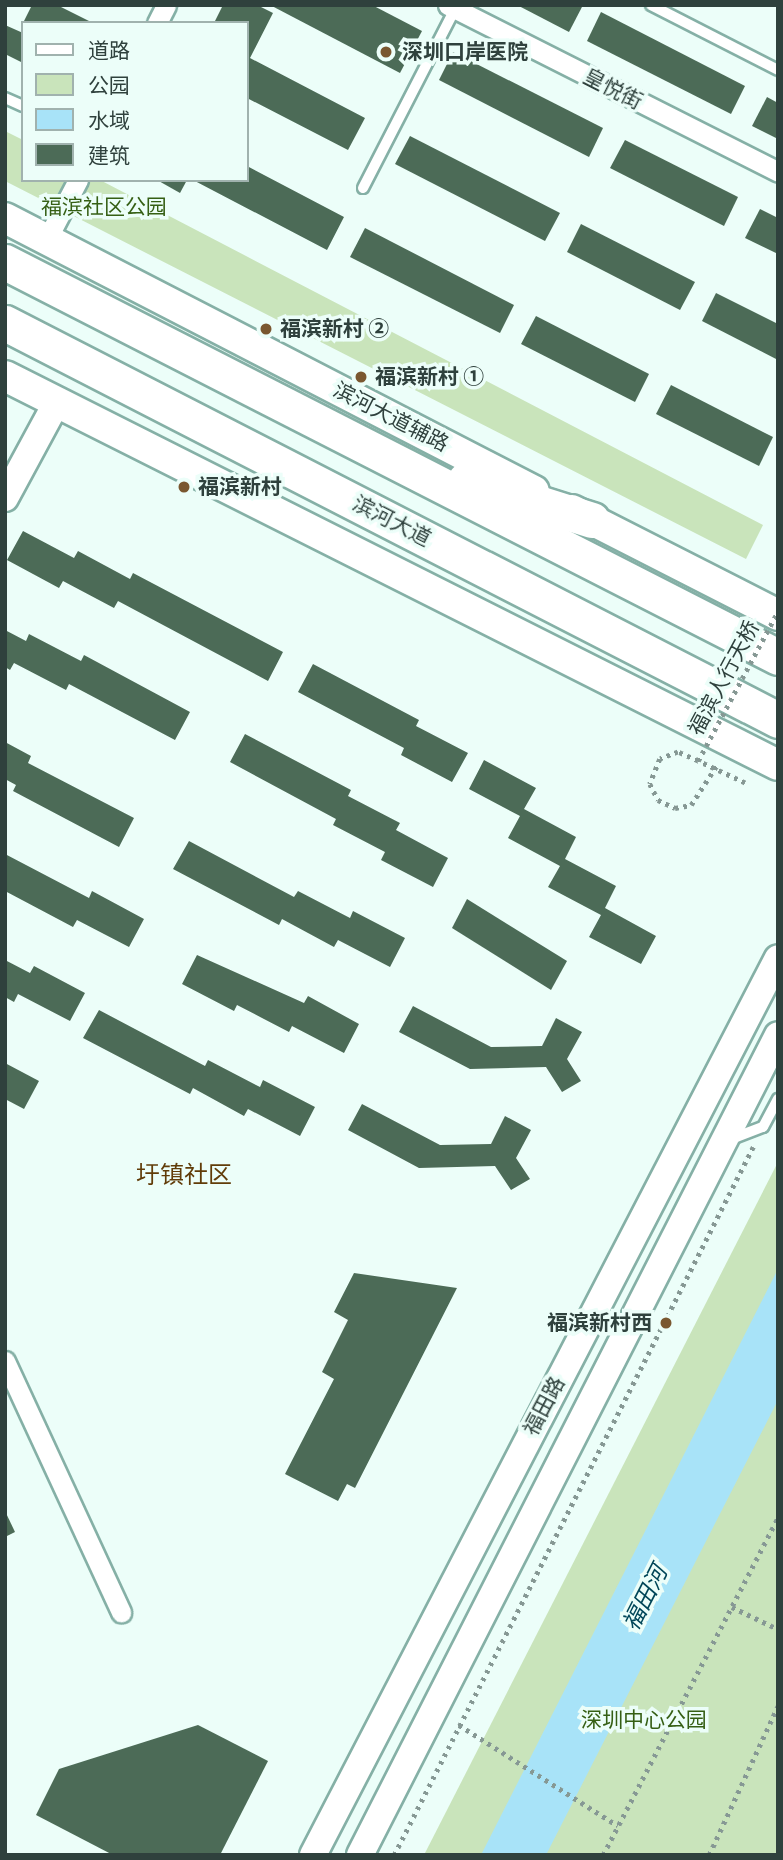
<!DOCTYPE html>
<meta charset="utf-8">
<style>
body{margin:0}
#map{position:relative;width:783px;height:1860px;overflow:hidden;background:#ecfef9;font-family:Poppins,"Noto Sans SC",sans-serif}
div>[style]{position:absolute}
.green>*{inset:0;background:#c9e4bb}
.water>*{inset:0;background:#a8e3f8}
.building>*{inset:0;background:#4c6b57}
.path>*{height:4.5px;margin-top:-2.25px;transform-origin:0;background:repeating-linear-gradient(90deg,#869894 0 3.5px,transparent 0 8.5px)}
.roads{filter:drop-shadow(2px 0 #85b0a6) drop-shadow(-2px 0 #85b0a6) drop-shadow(0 2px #85b0a6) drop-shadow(0 -2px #85b0a6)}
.lane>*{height:10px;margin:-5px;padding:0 5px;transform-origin:5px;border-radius:5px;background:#fff}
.street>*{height:19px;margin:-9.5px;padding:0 9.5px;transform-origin:9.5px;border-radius:9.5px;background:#fff}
.secondary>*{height:26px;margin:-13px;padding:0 13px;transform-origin:13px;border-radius:13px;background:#fff}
.primary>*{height:30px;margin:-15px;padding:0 15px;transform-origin:15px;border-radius:15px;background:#fff}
.highway>*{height:35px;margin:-17.5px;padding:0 17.5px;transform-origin:17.5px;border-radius:17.5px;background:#fff}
.path-bridge>*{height:4.5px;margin-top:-2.25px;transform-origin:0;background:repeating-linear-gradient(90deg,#869894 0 3.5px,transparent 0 8.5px)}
.dots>*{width:19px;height:19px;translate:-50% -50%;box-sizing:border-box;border:4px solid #ecfef9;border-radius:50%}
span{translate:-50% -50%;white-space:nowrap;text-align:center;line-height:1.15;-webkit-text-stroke:7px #ecfef9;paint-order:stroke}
.poi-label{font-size:21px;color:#2f413d;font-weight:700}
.left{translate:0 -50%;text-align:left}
.right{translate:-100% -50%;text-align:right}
.street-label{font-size:21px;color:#2f413d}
.park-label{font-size:21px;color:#355f14}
.water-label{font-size:23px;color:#004658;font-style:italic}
.quarter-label{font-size:24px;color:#613c09}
.frame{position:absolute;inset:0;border:7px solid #2f413d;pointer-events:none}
.legend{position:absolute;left:21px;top:21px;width:228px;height:161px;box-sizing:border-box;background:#ecfef9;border:2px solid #a0b2ae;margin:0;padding:9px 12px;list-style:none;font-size:21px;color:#2f413d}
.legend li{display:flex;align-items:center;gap:14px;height:35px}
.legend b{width:35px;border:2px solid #a0b2ae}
</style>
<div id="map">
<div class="green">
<i style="clip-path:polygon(5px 131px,23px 140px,23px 180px,100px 180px,763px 525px,746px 559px,5px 181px)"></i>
<i style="clip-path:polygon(778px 1162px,778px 1855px,424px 1855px)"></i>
</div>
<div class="water">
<i style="clip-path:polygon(778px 1269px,778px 1400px,546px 1855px,481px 1855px)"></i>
</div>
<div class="building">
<i style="clip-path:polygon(32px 5px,57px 5px,93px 23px,23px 23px)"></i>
<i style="clip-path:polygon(223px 5px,257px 5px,273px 13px,250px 58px,365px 118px,348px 150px,247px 98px,247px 23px,214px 23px)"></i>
<i style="clip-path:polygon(270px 5px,372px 5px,422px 31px,400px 73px)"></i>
<i style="clip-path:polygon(517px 5px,583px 5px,569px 32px)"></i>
<i style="clip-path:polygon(601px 12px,745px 86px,731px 114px,587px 41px)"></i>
<i style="clip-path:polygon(5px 25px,23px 33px,23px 63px,5px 54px)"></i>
<i style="clip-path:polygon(453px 52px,603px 128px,589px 157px,439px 80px)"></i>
<i style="clip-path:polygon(767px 97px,778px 103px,778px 139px,752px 126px)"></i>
<i style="clip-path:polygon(410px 136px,560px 213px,545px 241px,395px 164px)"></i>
<i style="clip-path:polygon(625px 140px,738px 197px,724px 226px,610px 168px)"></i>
<i style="clip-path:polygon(247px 166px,344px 217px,327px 250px,193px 180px,247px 180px)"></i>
<i style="clip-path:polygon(157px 180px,187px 180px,180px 193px)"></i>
<i style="clip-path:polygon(760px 209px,778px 218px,778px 254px,745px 238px)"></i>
<i style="clip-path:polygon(581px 224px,695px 282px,680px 310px,567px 252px)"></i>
<i style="clip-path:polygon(365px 228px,514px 305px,500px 333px,350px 257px)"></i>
<i style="clip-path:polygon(716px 293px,778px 324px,778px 360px,702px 321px)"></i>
<i style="clip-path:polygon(536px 316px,649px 374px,635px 402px,521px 344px)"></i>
<i style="clip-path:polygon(671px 385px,773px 437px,759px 466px,656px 414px)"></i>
<i style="clip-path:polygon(23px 531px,74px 558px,78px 551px,130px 579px,133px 573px,283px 652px,268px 681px,118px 601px,114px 608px,63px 581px,59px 588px,7px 560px)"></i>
<i style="clip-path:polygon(5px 630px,26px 641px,29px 634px,81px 661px,84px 655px,190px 712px,175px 740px,69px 684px,66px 690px,14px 663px,10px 670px,5px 667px)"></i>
<i style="clip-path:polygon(313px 664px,419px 720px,416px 726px,468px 753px,452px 782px,401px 755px,404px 748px,298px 692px)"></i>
<i style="clip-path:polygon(245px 734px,351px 790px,348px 796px,400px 823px,396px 830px,448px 858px,433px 887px,381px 860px,385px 852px,333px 825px,336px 819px,230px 762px)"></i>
<i style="clip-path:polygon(5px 742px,31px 756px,28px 763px,134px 818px,119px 847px,13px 791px,16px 785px,5px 779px)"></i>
<i style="clip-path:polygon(484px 760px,536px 788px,524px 809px,576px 837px,565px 859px,616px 886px,605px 908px,656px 936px,641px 964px,589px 937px,601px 915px,548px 887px,560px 866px,508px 838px,520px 816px,469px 789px)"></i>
<i style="clip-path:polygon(189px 841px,294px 897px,298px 891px,350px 918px,353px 911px,405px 938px,390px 967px,338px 940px,334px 947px,282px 919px,279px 925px,173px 869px)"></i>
<i style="clip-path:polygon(5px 854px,89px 898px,92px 891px,144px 919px,129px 947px,77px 920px,73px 927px,5px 891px)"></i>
<i style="clip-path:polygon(467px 899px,567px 961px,551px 990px,452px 928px)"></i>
<i style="clip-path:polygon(197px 955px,304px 1003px,308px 996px,359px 1024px,344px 1053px,292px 1026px,289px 1032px,237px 1005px,234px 1011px,182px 984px)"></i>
<i style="clip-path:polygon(5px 960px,30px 973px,34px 966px,85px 993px,70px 1021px,18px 994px,14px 1002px,5px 997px)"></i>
<i style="clip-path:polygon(413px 1006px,491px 1047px,542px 1046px,556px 1018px,582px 1032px,567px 1059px,581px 1081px,562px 1092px,546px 1067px,470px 1069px,399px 1032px)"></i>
<i style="clip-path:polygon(99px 1010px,205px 1066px,208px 1060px,260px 1087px,263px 1080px,315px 1107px,300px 1136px,248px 1109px,244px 1116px,193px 1088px,190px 1094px,83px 1038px)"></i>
<i style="clip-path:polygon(5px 1063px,39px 1081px,24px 1109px,5px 1099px)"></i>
<i style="clip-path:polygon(362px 1104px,440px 1145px,491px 1144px,505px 1116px,531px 1130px,516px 1158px,530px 1179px,511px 1190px,495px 1166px,419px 1168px,348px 1130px)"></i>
<i style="clip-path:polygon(354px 1273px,457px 1288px,355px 1488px,347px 1484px,338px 1501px,285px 1474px,334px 1379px,322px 1372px,348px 1320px,334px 1312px)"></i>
<i style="clip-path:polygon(5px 1511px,15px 1532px,5px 1537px)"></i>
<i style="clip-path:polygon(198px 1725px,268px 1761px,220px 1855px,113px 1855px,36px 1815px,59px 1769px)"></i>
</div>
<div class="path">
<i style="left:698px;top:761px;width:22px;rotate:-156deg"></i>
<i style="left:678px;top:752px;width:19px;rotate:159deg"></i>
<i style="left:660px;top:759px;width:27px;rotate:112deg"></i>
<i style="left:650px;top:784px;width:18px;rotate:63deg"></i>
<i style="left:658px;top:800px;width:19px;rotate:25deg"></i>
<i style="left:675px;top:808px;width:16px;rotate:-11deg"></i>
<i style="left:691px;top:805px;width:48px;rotate:-57deg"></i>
<i style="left:732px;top:1607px;width:51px;rotate:25.6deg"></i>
<i style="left:459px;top:1725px;width:188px;rotate:32.4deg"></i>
<i style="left:394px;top:1855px;width:794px;rotate:-63.11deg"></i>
<i style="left:603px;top:1855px;width:381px;rotate:-62.6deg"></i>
<i style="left:709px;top:1855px;width:164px;rotate:-65.2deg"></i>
</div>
<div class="roads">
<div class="lane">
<i style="left:651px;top:5px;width:143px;rotate:27.1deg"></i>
<i style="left:5px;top:98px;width:20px;rotate:24deg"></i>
<i style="left:363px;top:188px;width:201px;rotate:-62.8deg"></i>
<i style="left:731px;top:1139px;width:34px;rotate:-21deg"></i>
<i style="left:763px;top:1127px;width:32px;rotate:-62deg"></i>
</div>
<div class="street">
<i style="left:448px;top:5px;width:370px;rotate:26.8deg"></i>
<i style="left:157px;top:23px;width:20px;rotate:-63deg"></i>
<i style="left:47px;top:239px;width:67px;rotate:-62.3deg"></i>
<i style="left:5px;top:1361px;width:277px;rotate:65.2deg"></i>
</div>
<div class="secondary">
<i style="left:5px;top:498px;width:109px;rotate:-61.6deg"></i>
<i style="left:313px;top:1855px;width:1010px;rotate:-62.6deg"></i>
<i style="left:360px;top:1855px;width:920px;rotate:-62.99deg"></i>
</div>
<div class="primary">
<i style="left:5px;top:218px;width:595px;rotate:27.3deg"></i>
<i style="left:5px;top:376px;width:865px;rotate:26.71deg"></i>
<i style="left:572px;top:510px;width:231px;rotate:27deg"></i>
</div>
<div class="highway">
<i style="left:5px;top:262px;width:868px;rotate:27.07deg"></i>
<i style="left:5px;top:323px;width:869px;rotate:27.18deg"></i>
<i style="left:465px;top:480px;width:133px;rotate:17.5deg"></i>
</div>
</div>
<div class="path-bridge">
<i style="left:745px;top:783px;width:52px;rotate:-154.9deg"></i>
<i style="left:698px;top:761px;width:170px;rotate:-61.9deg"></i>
</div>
<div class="dots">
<i style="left:386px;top:52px;background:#7a5730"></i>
<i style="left:266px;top:329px;background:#7a5730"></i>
<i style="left:361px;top:377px;background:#7a5730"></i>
<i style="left:184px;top:487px;background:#7a5730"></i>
<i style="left:666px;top:1323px;background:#7a5730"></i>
</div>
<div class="poi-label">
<span class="left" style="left:402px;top:52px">深圳口岸医院</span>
<span class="left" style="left:280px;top:329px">福滨新村 ②</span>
<span class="left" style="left:375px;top:377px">福滨新村 ①</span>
<span class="left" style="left:198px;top:487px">福滨新村</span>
<span class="right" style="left:652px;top:1323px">福滨新村西</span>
</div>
<div class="street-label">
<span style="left:613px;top:89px;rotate:27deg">皇悦街</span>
<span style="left:391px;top:417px;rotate:27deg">滨河大道辅路</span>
<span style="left:392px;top:521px;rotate:27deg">滨河大道</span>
<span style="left:724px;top:678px;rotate:-62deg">福滨人行天桥</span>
<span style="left:544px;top:1406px;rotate:-62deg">福田路</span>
</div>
<div class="park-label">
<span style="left:104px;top:207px">福滨社区公园</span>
<span style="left:644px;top:1720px">深圳中心公园</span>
</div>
<div class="water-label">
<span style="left:645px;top:1598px;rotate:-63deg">福田河</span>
</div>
<div class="quarter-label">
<span style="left:184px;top:1175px">圩镇社区</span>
</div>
<div class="frame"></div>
<ul class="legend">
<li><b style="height:9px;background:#fff"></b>道路</li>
<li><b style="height:19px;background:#c9e4bb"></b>公园</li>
<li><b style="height:19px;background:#a8e3f8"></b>水域</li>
<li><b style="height:19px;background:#4c6b57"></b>建筑</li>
</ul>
</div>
